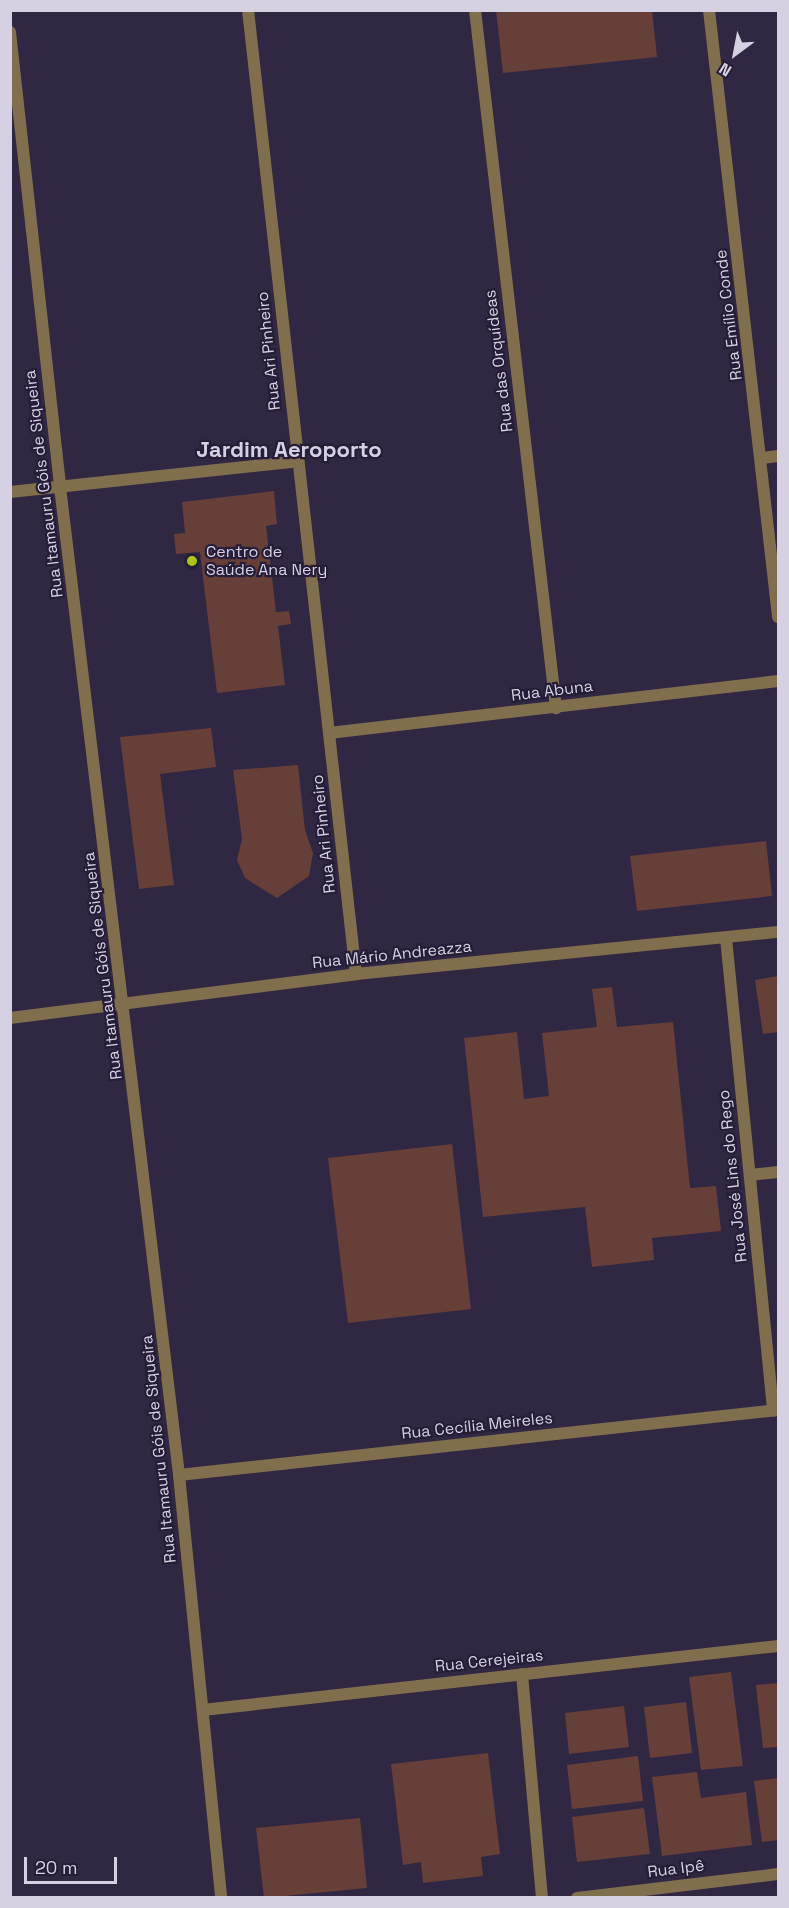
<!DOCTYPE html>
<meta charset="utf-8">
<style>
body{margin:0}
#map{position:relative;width:789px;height:1908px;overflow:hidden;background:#302742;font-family:"Space Grotesk",sans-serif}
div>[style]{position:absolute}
.building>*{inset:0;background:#663f39}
.minor>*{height:12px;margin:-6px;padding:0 6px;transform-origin:6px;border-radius:6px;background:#7f6f4d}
.dots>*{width:16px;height:16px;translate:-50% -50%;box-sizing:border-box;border:3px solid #261e38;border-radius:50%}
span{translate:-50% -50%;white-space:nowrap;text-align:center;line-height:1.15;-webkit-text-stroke:4.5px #261e38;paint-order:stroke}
.street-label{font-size:16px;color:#d6d1e2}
.poi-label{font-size:16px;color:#d6d1e2}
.left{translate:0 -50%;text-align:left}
.district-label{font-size:22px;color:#d6d1e2;font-weight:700}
.frame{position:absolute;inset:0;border:12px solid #d6d1e2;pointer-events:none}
.north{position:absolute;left:705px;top:24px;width:60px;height:60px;-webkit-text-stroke:4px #261e38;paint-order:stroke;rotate:212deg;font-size:16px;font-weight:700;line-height:24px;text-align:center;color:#d6d1e2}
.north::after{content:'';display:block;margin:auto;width:21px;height:27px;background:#d6d1e2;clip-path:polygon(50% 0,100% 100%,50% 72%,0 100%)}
.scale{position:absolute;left:24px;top:1857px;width:93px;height:27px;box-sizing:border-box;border:3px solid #d6d1e2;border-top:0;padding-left:8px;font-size:18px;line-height:21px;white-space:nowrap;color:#d6d1e2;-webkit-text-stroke:4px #261e38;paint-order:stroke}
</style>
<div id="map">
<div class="building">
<i style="clip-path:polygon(496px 10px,652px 10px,657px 57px,503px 73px)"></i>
<i style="clip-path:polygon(274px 491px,277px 524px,266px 526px,276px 612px,289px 611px,291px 624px,278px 626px,285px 685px,217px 693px,200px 552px,176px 554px,174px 534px,185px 533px,182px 502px)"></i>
<i style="clip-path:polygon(211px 728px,216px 767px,160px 774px,174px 885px,139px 889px,120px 737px)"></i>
<i style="clip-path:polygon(298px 765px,305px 830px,313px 853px,309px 876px,277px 898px,245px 878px,237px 860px,242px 839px,233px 770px)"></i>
<i style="clip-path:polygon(766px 841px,772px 896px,637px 911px,630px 856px)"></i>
<i style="clip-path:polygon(778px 976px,778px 1032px,763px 1034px,755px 980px)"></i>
<i style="clip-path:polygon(612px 987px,617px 1027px,673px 1022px,690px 1188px,716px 1186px,721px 1231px,652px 1238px,654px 1260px,592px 1267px,585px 1207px,483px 1217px,464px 1038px,517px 1032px,524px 1099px,549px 1096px,542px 1033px,597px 1027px,592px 989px)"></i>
<i style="clip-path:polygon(452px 1144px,471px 1309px,348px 1323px,328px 1158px)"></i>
<i style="clip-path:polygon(731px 1672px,743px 1766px,701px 1770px,689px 1677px)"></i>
<i style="clip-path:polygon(778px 1683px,778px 1747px,763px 1748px,756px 1685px)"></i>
<i style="clip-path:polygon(686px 1702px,692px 1753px,650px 1758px,644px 1707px)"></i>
<i style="clip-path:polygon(624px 1706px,629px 1747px,569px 1754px,565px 1713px)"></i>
<i style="clip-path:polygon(488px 1753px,500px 1854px,481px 1857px,483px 1876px,423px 1883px,421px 1862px,403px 1865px,391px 1764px)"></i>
<i style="clip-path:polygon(638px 1756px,643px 1801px,572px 1809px,567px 1765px)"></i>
<i style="clip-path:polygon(697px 1772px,701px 1798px,746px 1792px,752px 1845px,662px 1856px,652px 1777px)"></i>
<i style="clip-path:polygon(778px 1778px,778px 1840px,762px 1842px,754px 1781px)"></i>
<i style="clip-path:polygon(644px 1808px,650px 1854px,577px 1862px,572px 1817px)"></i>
<i style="clip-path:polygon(360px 1818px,367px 1888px,264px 1898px,256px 1828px)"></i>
</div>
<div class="minor">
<i style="left:248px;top:10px;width:970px;rotate:83.61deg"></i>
<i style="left:475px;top:10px;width:703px;rotate:83.38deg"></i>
<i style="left:709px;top:10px;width:611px;rotate:83.51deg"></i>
<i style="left:10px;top:32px;width:458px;rotate:83.7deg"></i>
<i style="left:60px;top:487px;width:995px;rotate:83.13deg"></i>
<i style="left:179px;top:1475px;width:425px;rotate:84.3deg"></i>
<i style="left:762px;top:458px;width:16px;rotate:-7deg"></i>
<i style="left:10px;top:492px;width:290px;rotate:-6.1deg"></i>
<i style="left:329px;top:733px;width:452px;rotate:-6.6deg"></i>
<i style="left:726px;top:938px;width:475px;rotate:84.3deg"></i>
<i style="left:10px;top:1018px;width:349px;rotate:-7.2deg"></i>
<i style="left:356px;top:974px;width:424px;rotate:-5.7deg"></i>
<i style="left:750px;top:1175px;width:28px;rotate:-6deg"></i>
<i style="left:179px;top:1475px;width:603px;rotate:-6.19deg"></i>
<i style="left:522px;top:1674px;width:225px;rotate:84.9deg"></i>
<i style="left:203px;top:1710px;width:579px;rotate:-6.35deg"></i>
<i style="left:577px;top:1898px;width:202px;rotate:-6.8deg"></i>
</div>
<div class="dots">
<i style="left:192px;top:561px;background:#adc610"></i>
</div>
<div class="street-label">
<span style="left:729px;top:315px;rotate:-97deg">Rua Emílio Conde</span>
<span style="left:269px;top:351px;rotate:-96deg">Rua Ari Pinheiro</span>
<span style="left:499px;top:361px;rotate:-97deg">Rua das Orquídeas</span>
<span style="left:44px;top:484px;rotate:-97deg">Rua Itamauru Góis de Siqueira</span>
<span style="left:552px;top:691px;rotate:-7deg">Rua Abuna</span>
<span style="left:324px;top:834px;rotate:-96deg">Rua Ari Pinheiro</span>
<span style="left:392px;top:955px;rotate:-6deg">Rua Mário Andreazza</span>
<span style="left:103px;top:966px;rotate:-97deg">Rua Itamauru Góis de Siqueira</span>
<span style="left:733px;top:1176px;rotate:-96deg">Rua José Lins do Rego</span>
<span style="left:477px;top:1426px;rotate:-6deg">Rua Cecília Meireles</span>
<span style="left:159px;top:1449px;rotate:-96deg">Rua Itamauru Góis de Siqueira</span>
<span style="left:489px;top:1661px;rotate:-6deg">Rua Cerejeiras</span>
<span style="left:676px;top:1869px;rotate:-7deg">Rua Ipê</span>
</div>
<div class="poi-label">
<span class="left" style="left:206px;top:561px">Centro de<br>Saúde Ana Nery</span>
</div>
<div class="district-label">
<span style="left:289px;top:450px">Jardim Aeroporto</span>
</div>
<div class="frame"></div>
<div class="north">N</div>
<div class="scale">20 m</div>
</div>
